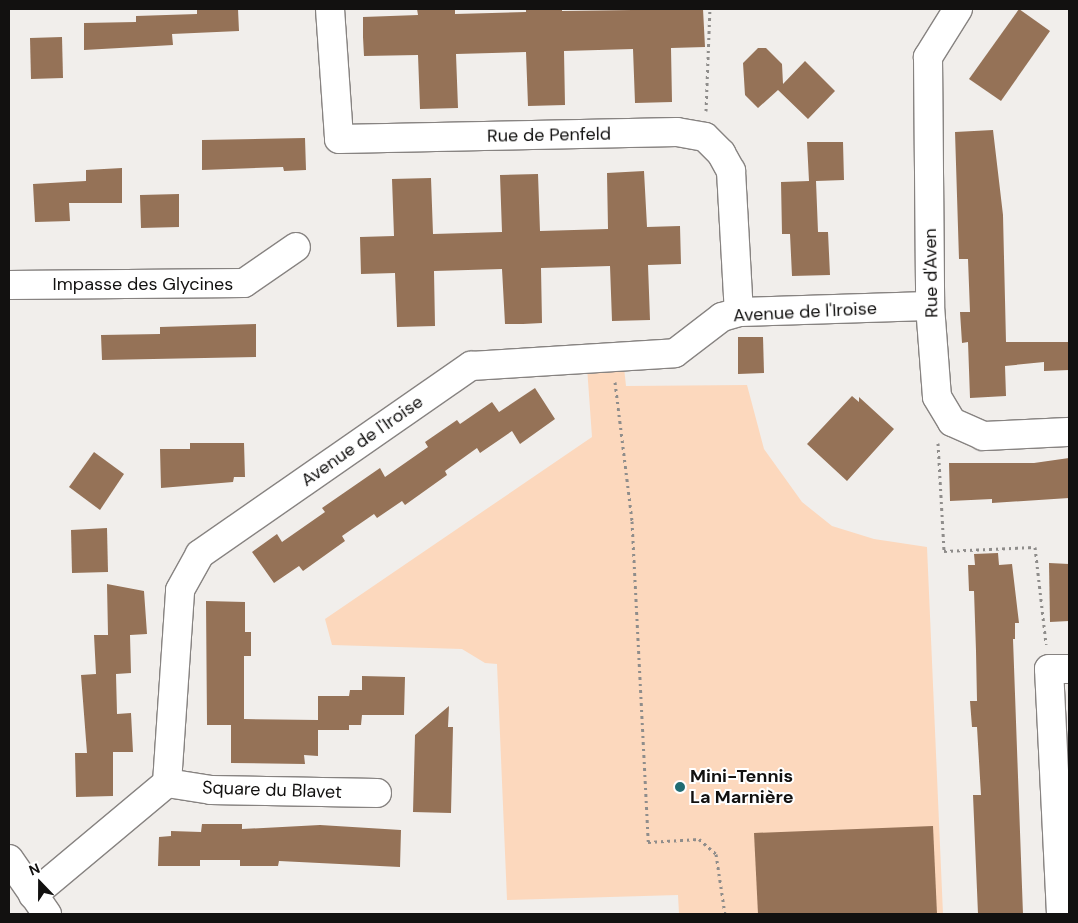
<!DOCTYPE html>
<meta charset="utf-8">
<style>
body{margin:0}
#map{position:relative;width:1078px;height:923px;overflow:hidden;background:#f1eeeb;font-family:"DM Sans",sans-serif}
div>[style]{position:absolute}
.green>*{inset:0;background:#fcd8bd}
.building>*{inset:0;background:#957257}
.path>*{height:3px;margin-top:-1.5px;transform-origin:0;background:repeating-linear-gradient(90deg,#8f8d8b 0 2.5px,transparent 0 6.5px)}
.roads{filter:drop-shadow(1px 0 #878381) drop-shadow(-1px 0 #878381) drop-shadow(0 1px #878381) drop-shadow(0 -1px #878381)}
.minor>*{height:28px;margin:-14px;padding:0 14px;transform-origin:14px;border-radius:14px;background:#fff}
.dots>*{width:14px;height:14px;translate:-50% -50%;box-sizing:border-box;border:2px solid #fff;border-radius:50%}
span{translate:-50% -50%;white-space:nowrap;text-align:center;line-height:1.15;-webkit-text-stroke:4px #fff;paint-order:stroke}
.street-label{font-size:18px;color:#121110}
.poi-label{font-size:18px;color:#121110;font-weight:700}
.left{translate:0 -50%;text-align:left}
.frame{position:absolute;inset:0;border:10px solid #121110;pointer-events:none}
.north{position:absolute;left:15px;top:858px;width:50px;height:50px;-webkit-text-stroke:4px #fff;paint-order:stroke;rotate:338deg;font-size:14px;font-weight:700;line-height:20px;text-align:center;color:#121110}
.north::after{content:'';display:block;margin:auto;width:18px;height:22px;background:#121110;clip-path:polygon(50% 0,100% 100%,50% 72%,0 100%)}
</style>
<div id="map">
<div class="green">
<i style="clip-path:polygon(587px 367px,624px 367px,626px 386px,747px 385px,764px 449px,802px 502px,832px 526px,874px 539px,927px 547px,943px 914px,679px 914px,678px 895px,507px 900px,497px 664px,485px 663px,462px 649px,332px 645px,325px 619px,592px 437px)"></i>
</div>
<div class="building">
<i style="clip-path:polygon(197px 9px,238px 9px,239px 31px,172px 34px,173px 45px,84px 50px,84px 23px,136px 22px,136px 16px,197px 14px)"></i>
<i style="clip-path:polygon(417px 9px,455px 9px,455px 14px,526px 12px,526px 9px,562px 9px,562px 11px,703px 9px,705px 47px,671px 48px,672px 102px,635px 103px,633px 49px,564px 51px,565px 105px,528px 106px,526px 52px,456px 54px,458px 108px,420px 109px,418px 55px,364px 56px,363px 37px,363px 17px,418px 15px)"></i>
<i style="clip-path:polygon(1019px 9px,1050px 31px,1001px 101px,969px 79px)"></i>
<i style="clip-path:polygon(62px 37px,63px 78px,31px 79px,30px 38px)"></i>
<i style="clip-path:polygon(758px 48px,766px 48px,782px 64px,783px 84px,805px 61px,835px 91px,808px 119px,778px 90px,758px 108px,745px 95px,743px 63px)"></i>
<i style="clip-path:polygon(993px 130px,1003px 215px,1006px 342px,1069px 342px,1069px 370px,1044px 371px,1044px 362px,1005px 366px,1006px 396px,970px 398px,968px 342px,962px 343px,960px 312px,970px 312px,968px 259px,959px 259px,955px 132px)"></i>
<i style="clip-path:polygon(305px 138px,306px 170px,284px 171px,283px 167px,202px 170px,202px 140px)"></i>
<i style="clip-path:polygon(807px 142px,843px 142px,844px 180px,816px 181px,818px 232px,828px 232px,830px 275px,792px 276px,790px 234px,782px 234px,781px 182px,809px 181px)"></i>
<i style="clip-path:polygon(122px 168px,122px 203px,69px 203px,70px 221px,35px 222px,33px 184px,86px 181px,86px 170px)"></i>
<i style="clip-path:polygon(644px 171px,647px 227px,680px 226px,681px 264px,648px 265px,650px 320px,612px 321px,610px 266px,541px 268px,542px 323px,523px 324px,505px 324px,502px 269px,434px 271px,435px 326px,397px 327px,395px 273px,361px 274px,360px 237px,394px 236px,392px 179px,431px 178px,433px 234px,502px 232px,500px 175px,538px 174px,540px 231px,608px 229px,607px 173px)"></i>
<i style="clip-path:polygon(179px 194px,179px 227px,141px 228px,140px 195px)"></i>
<i style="clip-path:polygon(256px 324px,256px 357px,102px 360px,101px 335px,160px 334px,160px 327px)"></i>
<i style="clip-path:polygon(738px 337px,763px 337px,764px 373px,738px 374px)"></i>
<i style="clip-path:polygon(535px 388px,555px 419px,520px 444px,512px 431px,480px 453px,477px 448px,445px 471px,447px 475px,405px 505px,402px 501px,377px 518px,374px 514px,342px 536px,345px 541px,303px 571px,299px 566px,274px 583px,252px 552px,277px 534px,282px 542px,325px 512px,322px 508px,380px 468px,385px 477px,428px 447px,425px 442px,457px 420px,460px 424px,492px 402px,499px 412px)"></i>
<i style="clip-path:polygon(852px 396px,859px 402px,859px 397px,894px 429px,847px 481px,807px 444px)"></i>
<i style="clip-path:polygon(190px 443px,244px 443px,245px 477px,234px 477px,233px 482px,161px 488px,160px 449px,190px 449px)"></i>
<i style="clip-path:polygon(94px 452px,124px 474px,100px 510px,69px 487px)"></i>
<i style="clip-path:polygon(1069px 458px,1069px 498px,992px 503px,992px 499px,950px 501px,949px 463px,1034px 463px)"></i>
<i style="clip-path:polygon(107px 528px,108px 572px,72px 573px,71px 530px)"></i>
<i style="clip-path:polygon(998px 553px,999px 565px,1012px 564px,1019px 623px,1015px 623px,1015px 639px,1013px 639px,1023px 914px,978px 914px,973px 795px,981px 795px,977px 727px,972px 727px,970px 701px,977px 701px,976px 651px,974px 591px,969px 591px,968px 565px,975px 565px,974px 554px)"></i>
<i style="clip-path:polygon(1049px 563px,1069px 564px,1069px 621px,1050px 622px)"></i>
<i style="clip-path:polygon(107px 584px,144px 591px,147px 634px,130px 635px,131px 673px,116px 674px,117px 714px,131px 713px,133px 752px,113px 752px,113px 796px,76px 797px,75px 753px,87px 753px,81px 675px,96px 674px,94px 635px,108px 635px)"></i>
<i style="clip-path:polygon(206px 601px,245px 602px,245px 632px,251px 632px,251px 656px,244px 656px,244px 719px,318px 720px,318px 696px,349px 696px,350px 690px,362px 690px,362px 676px,405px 677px,404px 715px,362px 715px,361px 725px,349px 725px,349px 730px,318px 730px,318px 756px,304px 755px,305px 764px,231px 763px,231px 725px,207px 725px)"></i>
<i style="clip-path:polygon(449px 706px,448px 727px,453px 727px,451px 813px,413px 812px,415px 735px)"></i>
<i style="clip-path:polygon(202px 824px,242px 824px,242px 829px,320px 825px,401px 830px,400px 867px,279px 861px,278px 866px,240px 866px,240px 860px,200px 860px,200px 866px,158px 866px,159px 837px,171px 836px,171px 831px,201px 832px)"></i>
<i style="clip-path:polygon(933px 826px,937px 914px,758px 914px,754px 833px)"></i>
</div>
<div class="path">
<i style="left:706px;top:111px;width:102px;rotate:-87.8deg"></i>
<i style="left:615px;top:382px;width:140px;rotate:83deg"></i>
<i style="left:632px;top:521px;width:321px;rotate:87.1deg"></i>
<i style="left:648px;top:842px;width:51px;rotate:-3.4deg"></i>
<i style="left:699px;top:839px;width:23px;rotate:41deg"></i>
<i style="left:716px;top:854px;width:61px;rotate:81.5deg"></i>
<i style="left:938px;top:443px;width:108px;rotate:86.8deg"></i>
<i style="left:944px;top:551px;width:91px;rotate:-2.5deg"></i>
<i style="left:1035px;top:547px;width:98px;rotate:83.5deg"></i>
</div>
<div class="roads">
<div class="minor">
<i style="left:330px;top:9px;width:130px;rotate:86deg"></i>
<i style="left:339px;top:139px;width:338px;rotate:-1.2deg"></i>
<i style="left:677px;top:132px;width:28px;rotate:10deg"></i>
<i style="left:705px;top:137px;width:23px;rotate:45deg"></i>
<i style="left:721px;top:153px;width:21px;rotate:61deg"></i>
<i style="left:731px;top:171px;width:141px;rotate:86.8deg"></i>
<i style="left:958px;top:9px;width:57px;rotate:122deg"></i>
<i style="left:928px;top:57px;width:249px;rotate:89.5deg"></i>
<i style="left:930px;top:306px;width:91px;rotate:85.6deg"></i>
<i style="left:937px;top:397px;width:29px;rotate:59deg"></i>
<i style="left:952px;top:422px;width:34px;rotate:24deg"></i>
<i style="left:983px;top:436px;width:86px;rotate:-2.7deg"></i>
<i style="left:9px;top:285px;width:235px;rotate:-0.5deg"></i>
<i style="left:244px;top:283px;width:63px;rotate:-34.7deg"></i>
<i style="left:167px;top:783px;width:45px;rotate:9deg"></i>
<i style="left:211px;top:790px;width:166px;rotate:1deg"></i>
<i style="left:9px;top:859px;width:67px;rotate:55.4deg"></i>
<i style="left:33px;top:895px;width:175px;rotate:-39.9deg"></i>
<i style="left:167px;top:783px;width:193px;rotate:-86.1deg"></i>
<i style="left:180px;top:590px;width:41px;rotate:-60.9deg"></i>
<i style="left:200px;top:554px;width:330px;rotate:-34.8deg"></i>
<i style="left:471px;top:366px;width:204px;rotate:-3.6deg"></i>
<i style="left:675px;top:353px;width:59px;rotate:-37.5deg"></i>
<i style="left:722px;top:317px;width:18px;rotate:-16deg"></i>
<i style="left:739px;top:312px;width:191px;rotate:-1.8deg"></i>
<i style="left:1061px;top:914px;width:245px;rotate:-92.8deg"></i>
<i style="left:1049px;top:669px;width:20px"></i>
</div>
</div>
<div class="dots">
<i style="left:680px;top:787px;background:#206c72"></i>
</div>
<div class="street-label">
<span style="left:549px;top:135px;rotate:-1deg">Rue de Penfeld</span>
<span style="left:931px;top:273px;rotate:-91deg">Rue d'Aven</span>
<span style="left:143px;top:284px">Impasse des Glycines</span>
<span style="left:805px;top:312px;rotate:-3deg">Avenue de l'Iroise</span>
<span style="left:362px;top:441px;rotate:-35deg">Avenue de l'Iroise</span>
<span style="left:272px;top:790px;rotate:2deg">Square du Blavet</span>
</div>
<div class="poi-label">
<span class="left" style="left:690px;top:787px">Mini-Tennis<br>La Marnière</span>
</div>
<div class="frame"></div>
<div class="north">N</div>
</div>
